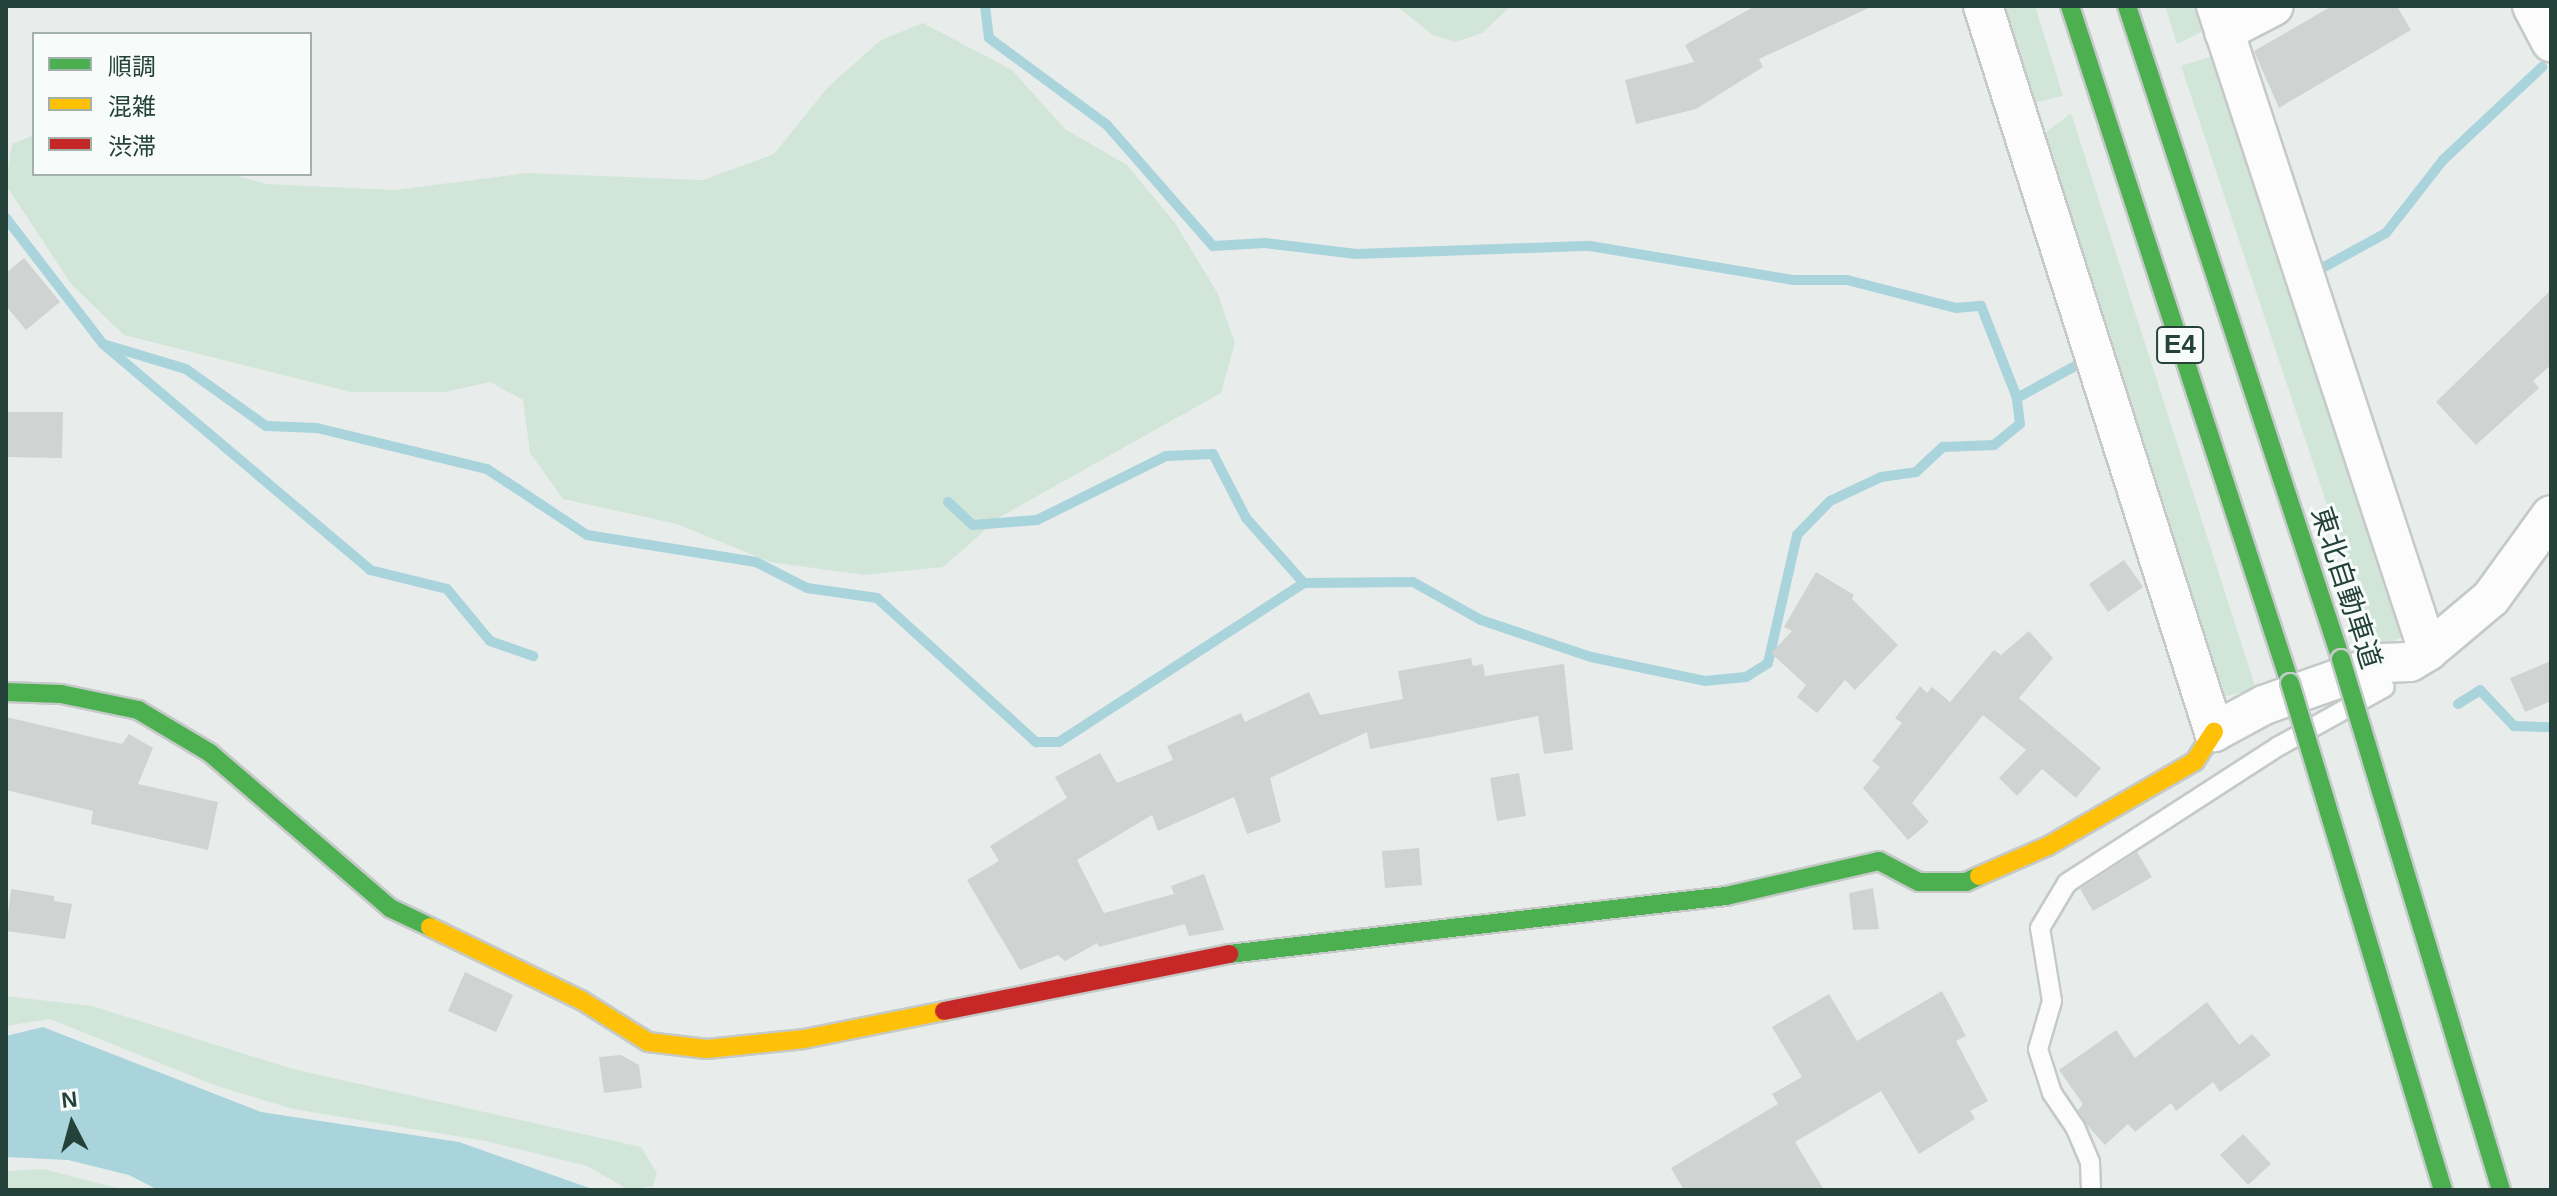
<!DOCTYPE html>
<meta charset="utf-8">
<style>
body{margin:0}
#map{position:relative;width:2557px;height:1196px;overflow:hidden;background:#e8edeb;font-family:Arial,"Noto Sans JP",sans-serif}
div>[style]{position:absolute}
.green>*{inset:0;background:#d1e6d8}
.water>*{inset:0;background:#a9d4db}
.stream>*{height:10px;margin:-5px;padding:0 5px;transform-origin:5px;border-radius:5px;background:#a9d4db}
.building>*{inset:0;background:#cfd4d2}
.roads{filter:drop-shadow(2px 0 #c5cac8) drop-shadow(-2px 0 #c5cac8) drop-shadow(0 2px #c5cac8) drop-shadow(0 -2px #c5cac8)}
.lane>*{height:18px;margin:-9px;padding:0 9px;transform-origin:9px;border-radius:9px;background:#fcfcfc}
.street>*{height:38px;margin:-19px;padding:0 19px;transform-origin:19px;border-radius:19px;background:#fcfcfc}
.fast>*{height:18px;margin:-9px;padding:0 9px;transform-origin:9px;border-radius:9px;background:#4caf50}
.slow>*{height:18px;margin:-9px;padding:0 9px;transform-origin:9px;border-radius:9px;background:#ffc107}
.jam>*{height:18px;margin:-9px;padding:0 9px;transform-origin:9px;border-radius:9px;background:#c62828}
.bridges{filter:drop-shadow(2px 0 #c3ccc9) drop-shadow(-2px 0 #c3ccc9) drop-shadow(0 2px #c3ccc9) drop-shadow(0 -2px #c3ccc9)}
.fast-bridge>*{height:18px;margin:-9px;padding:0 9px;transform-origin:9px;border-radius:9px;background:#4caf50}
span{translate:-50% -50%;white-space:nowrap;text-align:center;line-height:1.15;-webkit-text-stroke:6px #f7fbf9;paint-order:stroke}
.shield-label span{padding:2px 6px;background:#f7fbf9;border:2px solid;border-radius:6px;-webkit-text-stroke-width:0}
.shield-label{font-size:26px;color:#24423a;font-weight:700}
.street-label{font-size:28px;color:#24423a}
.frame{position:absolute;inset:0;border:8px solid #24423a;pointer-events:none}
.legend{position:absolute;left:32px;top:32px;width:280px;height:144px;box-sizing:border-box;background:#f7fbf9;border:2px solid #a3b1ad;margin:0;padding:10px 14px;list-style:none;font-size:24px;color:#24423a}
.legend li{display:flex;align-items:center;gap:16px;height:40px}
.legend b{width:40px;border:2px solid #a3b1ad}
.north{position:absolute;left:32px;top:1084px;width:80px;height:80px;-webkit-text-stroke:6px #f7fbf9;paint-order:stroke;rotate:354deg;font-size:22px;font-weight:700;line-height:32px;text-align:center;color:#24423a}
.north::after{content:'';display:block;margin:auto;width:28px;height:36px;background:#24423a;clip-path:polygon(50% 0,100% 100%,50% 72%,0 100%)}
</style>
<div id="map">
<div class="green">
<i style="clip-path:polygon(1396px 6px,1511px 6px,1482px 33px,1456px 42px,1433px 35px)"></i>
<i style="clip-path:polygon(1998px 6px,2035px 6px,2063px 96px,2029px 104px)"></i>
<i style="clip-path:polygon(2165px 6px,2200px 6px,2203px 31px,2177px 44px)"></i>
<i style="clip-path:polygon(923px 23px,1012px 70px,1065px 129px,1127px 165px,1175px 223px,1217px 292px,1235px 343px,1221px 393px,1000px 517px,943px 567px,864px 575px,770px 562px,677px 524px,563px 499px,530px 453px,523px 400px,490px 382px,445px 392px,351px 392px,124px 335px,71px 284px,6px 185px,12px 144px,34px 135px,34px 174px,231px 174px,266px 184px,395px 190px,527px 173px,703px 180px,774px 154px,828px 87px,881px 40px)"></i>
<i style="clip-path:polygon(2213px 56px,2406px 616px,2402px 637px,2375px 649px,2181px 66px)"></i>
<i style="clip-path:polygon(2071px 113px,2256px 689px,2227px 696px,2215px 689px,2043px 148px,2044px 134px)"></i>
<i style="clip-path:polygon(6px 996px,92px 1006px,293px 1069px,641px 1147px,657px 1173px,653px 1186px,629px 1190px,587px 1166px,485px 1141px,293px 1109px,217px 1086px,50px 1019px,6px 1026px)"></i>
<i style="clip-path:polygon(44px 1169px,117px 1188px,121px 1190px,6px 1190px,6px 1171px)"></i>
</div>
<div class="water">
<i style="clip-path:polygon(43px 1027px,261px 1112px,459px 1142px,595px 1190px,158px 1190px,129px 1175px,68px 1160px,6px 1157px,6px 1036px)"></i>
</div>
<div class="stream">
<i style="left:985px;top:6px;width:32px;rotate:83deg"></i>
<i style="left:989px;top:38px;width:147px;rotate:36.4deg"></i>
<i style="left:1107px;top:125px;width:161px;rotate:48.8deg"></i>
<i style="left:1213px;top:246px;width:52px;rotate:-3.3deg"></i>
<i style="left:1265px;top:243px;width:92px;rotate:6.9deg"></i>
<i style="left:1356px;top:254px;width:234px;rotate:-2deg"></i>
<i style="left:1590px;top:246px;width:206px;rotate:9.5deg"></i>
<i style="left:1793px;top:280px;width:54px"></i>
<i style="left:1847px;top:280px;width:113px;rotate:14.4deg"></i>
<i style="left:1956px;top:308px;width:25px;rotate:-5deg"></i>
<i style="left:1981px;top:306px;width:99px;rotate:68.6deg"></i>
<i style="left:6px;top:218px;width:159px;rotate:52.4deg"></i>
<i style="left:103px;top:344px;width:350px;rotate:40.2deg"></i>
<i style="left:370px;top:570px;width:79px;rotate:13.9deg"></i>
<i style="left:447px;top:589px;width:67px;rotate:50.4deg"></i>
<i style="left:490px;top:641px;width:46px;rotate:19.2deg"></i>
<i style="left:2324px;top:267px;width:71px;rotate:-28.7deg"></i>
<i style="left:2386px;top:233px;width:93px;rotate:-52deg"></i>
<i style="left:2443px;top:160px;width:136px;rotate:-43.2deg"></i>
<i style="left:103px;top:344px;width:87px;rotate:16.8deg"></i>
<i style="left:186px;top:369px;width:98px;rotate:35.5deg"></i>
<i style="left:266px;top:426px;width:51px;rotate:2.2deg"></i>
<i style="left:317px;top:428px;width:175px;rotate:13.6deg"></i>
<i style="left:487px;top:469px;width:120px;rotate:33.4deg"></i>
<i style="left:587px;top:535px;width:171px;rotate:9.1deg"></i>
<i style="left:756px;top:562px;width:57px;rotate:27deg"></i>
<i style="left:807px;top:588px;width:71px;rotate:8.1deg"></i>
<i style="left:877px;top:598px;width:215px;rotate:42.2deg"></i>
<i style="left:1036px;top:742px;width:23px"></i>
<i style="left:1059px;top:742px;width:292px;rotate:-33deg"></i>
<i style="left:948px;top:502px;width:34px;rotate:43deg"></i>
<i style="left:973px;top:525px;width:64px;rotate:-4.5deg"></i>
<i style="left:1037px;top:520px;width:144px;rotate:-26.4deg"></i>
<i style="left:1166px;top:456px;width:47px;rotate:-2.4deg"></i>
<i style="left:1213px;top:454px;width:72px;rotate:62.7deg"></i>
<i style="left:1246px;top:518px;width:87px;rotate:48.3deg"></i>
<i style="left:1304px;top:583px;width:109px;rotate:-0.5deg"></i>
<i style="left:1413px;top:582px;width:78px;rotate:29.2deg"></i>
<i style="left:1481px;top:620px;width:116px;rotate:18.6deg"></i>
<i style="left:1591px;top:657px;width:116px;rotate:11.9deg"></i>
<i style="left:1705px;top:681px;width:41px;rotate:-5.6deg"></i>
<i style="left:1746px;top:677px;width:26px;rotate:-32deg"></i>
<i style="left:1768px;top:663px;width:131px;rotate:-77.2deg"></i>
<i style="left:1797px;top:535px;width:47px;rotate:-45.9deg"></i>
<i style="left:1830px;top:501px;width:56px;rotate:-25.2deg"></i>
<i style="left:1881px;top:477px;width:35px;rotate:-8deg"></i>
<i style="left:1916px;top:472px;width:37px;rotate:-43deg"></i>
<i style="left:1943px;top:447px;width:51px;rotate:-2.2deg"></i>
<i style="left:1994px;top:445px;width:33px;rotate:-39deg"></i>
<i style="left:2020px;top:424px;width:26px;rotate:-97deg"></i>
<i style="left:2017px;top:398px;width:79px;rotate:-28.8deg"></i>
<i style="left:2458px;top:704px;width:26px;rotate:-32deg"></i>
<i style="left:2480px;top:690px;width:50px;rotate:46.6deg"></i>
<i style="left:2514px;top:726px;width:37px;rotate:2deg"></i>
</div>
<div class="building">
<i style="clip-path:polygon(1755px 6px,1873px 6px,1759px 59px,1763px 67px,1696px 109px,1636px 124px,1625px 80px,1694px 62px,1685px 45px)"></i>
<i style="clip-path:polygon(2332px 6px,2397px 6px,2411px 30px,2279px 108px,2254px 51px)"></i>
<i style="clip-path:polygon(24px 258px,60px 302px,26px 330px,6px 306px,6px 273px)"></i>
<i style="clip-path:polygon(2551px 290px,2551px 365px,2533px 381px,2539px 388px,2476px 445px,2436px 402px)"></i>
<i style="clip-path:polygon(6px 412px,63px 412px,62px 458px,6px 457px)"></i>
<i style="clip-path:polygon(2124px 560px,2143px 587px,2108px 612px,2089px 584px)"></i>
<i style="clip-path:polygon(1816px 572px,1854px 595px,1852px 599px,1898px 645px,1855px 690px,1845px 680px,1817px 713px,1797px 697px,1806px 685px,1771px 653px,1792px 631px,1784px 627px)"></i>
<i style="clip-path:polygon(2029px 631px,2053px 658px,2019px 698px,2101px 768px,2076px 798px,2042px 769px,2017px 796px,1999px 778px,2026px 750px,1983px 715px,1912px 803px,1929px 822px,1908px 840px,1863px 788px,1880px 767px,1872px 761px,1902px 723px,1895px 718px,1920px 686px,1927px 693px,1932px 687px,1950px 702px,1994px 650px,2001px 655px)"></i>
<i style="clip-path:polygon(1471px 658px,1473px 666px,1483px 664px,1485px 676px,1564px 664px,1573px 750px,1544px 754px,1538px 716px,1370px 749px,1367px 732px,1270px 778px,1281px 822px,1247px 834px,1234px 797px,1158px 831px,1152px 815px,1077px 860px,1104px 913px,1174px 894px,1171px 886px,1204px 874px,1224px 930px,1189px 936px,1185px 924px,1099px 947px,1097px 943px,1065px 961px,1058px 955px,1020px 970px,967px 880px,999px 861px,990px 846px,1067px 798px,1055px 777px,1100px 753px,1117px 783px,1173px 760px,1167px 746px,1241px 713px,1245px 722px,1309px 692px,1320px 715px,1403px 699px,1398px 671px)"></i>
<i style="clip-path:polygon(2551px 661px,2551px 701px,2525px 712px,2510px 678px)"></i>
<i style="clip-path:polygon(6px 717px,122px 744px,129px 734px,153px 748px,138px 784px,218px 802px,208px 850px,91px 824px,93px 811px,6px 790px)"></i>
<i style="clip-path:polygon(1519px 773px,1526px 816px,1497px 821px,1490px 778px)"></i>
<i style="clip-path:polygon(1419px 848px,1422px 885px,1385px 888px,1382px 851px)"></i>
<i style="clip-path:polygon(2137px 852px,2152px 877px,2093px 911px,2080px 889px)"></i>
<i style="clip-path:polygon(1873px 888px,1879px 929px,1853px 930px,1849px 893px)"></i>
<i style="clip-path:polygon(11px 889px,54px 896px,54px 901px,72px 904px,65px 939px,6px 931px)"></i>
<i style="clip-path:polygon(465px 972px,513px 995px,496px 1032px,448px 1011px)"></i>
<i style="clip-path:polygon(1942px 991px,1966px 1036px,1956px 1041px,1988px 1101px,1970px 1111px,1975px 1119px,1919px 1154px,1881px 1091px,1795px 1142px,1824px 1190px,1684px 1190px,1671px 1168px,1778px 1104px,1772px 1094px,1802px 1077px,1772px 1027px,1829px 994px,1857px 1041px)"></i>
<i style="clip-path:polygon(2207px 1002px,2239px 1045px,2252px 1034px,2271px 1055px,2220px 1092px,2213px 1082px,2176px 1111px,2171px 1103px,2135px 1132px,2128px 1124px,2105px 1145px,2087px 1125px,2078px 1110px,2083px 1104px,2059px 1070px,2116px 1030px,2135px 1058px)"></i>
<i style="clip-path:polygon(621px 1055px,639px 1065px,642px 1088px,604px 1093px,599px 1057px)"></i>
<i style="clip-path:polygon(2243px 1134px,2271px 1164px,2248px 1185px,2220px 1155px)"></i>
</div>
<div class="roads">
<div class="lane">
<i style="left:2091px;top:1190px;width:28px;rotate:-92deg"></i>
<i style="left:2090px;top:1162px;width:38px;rotate:-113deg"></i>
<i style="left:2075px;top:1127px;width:41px;rotate:-124.1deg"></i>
<i style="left:2052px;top:1093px;width:46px;rotate:-107.7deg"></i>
<i style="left:2038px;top:1049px;width:50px;rotate:-73.7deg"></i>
<i style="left:2052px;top:1001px;width:74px;rotate:-99.3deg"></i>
<i style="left:2040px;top:928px;width:52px;rotate:-59deg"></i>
<i style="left:2067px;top:883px;width:252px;rotate:-32.9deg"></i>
<i style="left:2279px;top:746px;width:121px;rotate:-29.1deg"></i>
</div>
<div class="street">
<i style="left:1983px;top:6px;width:762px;rotate:72.35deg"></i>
<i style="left:2214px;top:732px;width:57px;rotate:-28.4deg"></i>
<i style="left:2264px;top:705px;width:125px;rotate:-19.6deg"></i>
<i style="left:2382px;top:663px;width:28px;rotate:-2deg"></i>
<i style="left:2410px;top:662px;width:21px;rotate:-31deg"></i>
<i style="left:2428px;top:651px;width:679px;rotate:-108.19deg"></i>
<i style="left:2532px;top:6px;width:41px;rotate:62.2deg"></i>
<i style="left:2224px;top:32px;width:56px;rotate:-27.5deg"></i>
<i style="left:2428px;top:651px;width:82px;rotate:-40.1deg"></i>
<i style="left:2491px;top:598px;width:102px;rotate:-54.1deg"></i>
</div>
<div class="fast">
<i style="left:2070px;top:6px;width:712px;rotate:72deg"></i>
<i style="left:2127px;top:6px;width:687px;rotate:71.86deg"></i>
<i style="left:6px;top:692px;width:55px;rotate:2.1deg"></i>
<i style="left:61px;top:694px;width:79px;rotate:11.7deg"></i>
<i style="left:138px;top:710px;width:84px;rotate:30.8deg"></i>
<i style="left:210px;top:753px;width:238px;rotate:40.7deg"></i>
<i style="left:390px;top:908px;width:44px;rotate:25.4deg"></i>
<i style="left:1229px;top:954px;width:500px;rotate:-6.66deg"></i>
<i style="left:1726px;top:896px;width:157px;rotate:-12.9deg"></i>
<i style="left:1879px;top:861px;width:45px;rotate:27.7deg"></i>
<i style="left:1919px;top:882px;width:47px"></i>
<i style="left:1966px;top:882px;width:14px;rotate:-25deg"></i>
</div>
<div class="slow">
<i style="left:1979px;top:876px;width:75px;rotate:-23.5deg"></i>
<i style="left:2048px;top:846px;width:170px;rotate:-30deg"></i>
<i style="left:2195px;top:761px;width:35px;rotate:-57deg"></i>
<i style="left:430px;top:927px;width:168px;rotate:25.8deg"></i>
<i style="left:581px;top:1000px;width:79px;rotate:32.1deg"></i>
<i style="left:648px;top:1042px;width:59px;rotate:6.8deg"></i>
<i style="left:707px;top:1049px;width:98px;rotate:-5.9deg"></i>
<i style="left:804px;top:1039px;width:143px;rotate:-11.3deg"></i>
</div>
<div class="jam">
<i style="left:944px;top:1011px;width:291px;rotate:-11.3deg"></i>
</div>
</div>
<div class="bridges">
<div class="fast-bridge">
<i style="left:2341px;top:659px;width:555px;rotate:73.23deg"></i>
<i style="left:2290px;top:683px;width:530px;rotate:73.21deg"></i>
</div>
</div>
<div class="shield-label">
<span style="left:2180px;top:345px">E4</span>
</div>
<div class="street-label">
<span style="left:2346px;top:588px;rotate:72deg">東北自動車道</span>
</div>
<div class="frame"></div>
<ul class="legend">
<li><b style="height:10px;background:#4caf50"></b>順調</li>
<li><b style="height:10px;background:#ffc107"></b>混雑</li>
<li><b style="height:10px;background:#c62828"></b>渋滞</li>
</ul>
<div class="north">N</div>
</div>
